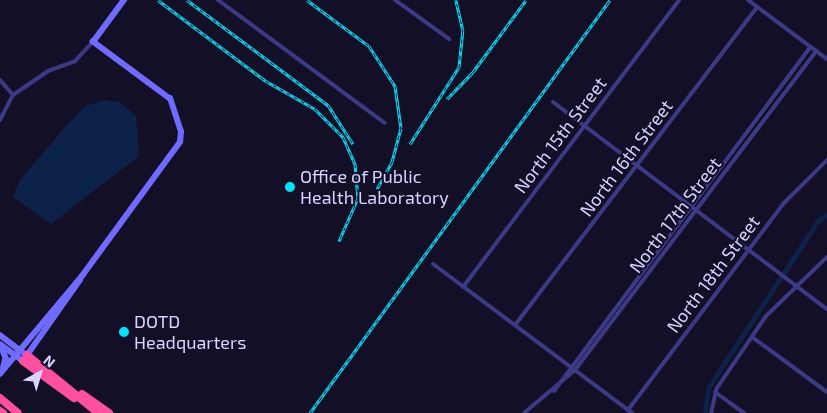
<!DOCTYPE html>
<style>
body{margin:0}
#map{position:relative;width:827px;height:413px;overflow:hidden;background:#130f26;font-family:"Exo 2",sans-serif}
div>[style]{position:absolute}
.water>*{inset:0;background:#0c2248}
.canal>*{height:5px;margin:-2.5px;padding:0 2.5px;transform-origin:2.5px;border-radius:2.5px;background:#0c2248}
.street>*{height:4px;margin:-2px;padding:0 2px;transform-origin:2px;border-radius:2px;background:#3d3a85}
.secondary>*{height:5.5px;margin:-2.75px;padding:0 2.75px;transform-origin:2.75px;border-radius:2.75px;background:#6f6bff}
.highway>*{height:8px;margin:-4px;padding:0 4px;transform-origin:4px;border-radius:4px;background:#ff4fa3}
.rail>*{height:3px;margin-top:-1.5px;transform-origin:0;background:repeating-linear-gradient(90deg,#130f26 0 4px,#00e5ff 0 8px);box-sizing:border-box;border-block:1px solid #00e5ff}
.dots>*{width:14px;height:14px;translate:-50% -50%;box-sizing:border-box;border:2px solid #130f26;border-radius:50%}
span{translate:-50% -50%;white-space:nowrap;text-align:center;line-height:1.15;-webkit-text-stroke:4px #130f26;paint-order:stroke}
.street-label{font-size:18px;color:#d9d4ff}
.poi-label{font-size:18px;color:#d9d4ff}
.left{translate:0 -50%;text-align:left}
.north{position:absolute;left:15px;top:348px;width:50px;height:50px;-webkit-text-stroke:4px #130f26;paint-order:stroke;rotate:39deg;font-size:14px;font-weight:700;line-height:20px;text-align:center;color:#d9d4ff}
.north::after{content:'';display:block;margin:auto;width:18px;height:22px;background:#d9d4ff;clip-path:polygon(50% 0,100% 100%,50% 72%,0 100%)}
</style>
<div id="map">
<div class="water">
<i style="clip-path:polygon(104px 100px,119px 102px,136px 116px,139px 156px,51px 224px,13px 197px,20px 180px,66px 126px,86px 106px)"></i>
</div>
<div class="canal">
<i style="left:705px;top:413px;width:25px;rotate:-83deg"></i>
<i style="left:708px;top:388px;width:199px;rotate:-56.7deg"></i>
<i style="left:817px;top:222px;width:13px;rotate:-39deg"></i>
</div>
<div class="street">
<i style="left:218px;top:0;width:207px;rotate:36.4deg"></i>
<i style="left:395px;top:0;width:67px;rotate:35.8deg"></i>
<i style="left:748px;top:0;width:99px;rotate:36.8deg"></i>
<i style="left:0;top:80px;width:20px;rotate:49deg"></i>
<i style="left:553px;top:102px;width:343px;rotate:37.1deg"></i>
<i style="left:0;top:120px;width:28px;rotate:-63deg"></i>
<i style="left:13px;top:95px;width:42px;rotate:-34.4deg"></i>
<i style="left:48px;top:71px;width:29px;rotate:-20deg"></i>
<i style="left:75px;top:61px;width:26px;rotate:-47deg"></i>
<i style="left:433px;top:264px;width:249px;rotate:36.8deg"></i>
<i style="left:463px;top:287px;width:359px;rotate:-53deg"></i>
<i style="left:515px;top:325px;width:400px;rotate:-52.7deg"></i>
<i style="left:752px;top:337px;width:93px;rotate:36.3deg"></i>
<i style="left:554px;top:391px;width:429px;rotate:-53.3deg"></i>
<i style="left:715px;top:392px;width:36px;rotate:36deg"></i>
<i style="left:628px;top:410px;width:259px;rotate:-53deg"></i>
<i style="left:784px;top:203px;width:61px;rotate:-45deg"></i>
<i style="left:524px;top:413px;width:67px;rotate:-40.1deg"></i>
<i style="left:575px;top:370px;width:400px;rotate:-52.9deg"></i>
<i style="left:711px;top:413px;width:26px;rotate:-77deg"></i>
<i style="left:717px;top:388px;width:87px;rotate:-55.8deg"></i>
<i style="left:766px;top:316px;width:85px;rotate:-44deg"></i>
</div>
<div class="secondary">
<i style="left:0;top:335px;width:30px;rotate:37deg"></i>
<i style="left:0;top:344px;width:29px;rotate:36deg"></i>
<i style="left:23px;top:361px;width:99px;rotate:-54.9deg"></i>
<i style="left:1px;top:346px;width:13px;rotate:67deg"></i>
<i style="left:6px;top:358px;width:12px;rotate:104deg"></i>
<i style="left:0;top:374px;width:128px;rotate:-50.1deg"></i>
<i style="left:82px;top:276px;width:166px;rotate:-53.8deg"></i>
<i style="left:180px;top:142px;width:10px;rotate:-84deg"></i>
<i style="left:181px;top:132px;width:35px;rotate:-108deg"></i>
<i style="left:170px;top:99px;width:96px;rotate:-143.5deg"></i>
<i style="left:93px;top:42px;width:52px;rotate:-53.6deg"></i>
</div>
<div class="highway">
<i style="left:27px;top:355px;width:92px;rotate:39.2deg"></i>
<i style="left:23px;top:361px;width:63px;rotate:36deg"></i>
<i style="left:82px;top:394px;width:33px;rotate:35deg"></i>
<i style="left:0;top:398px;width:23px;rotate:40deg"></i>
<i style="left:0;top:411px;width:4px;rotate:34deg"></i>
</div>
<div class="rail">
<i style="left:158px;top:0;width:135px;rotate:36.9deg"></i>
<i style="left:266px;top:81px;width:56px;rotate:29.7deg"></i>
<i style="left:315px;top:109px;width:40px;rotate:45deg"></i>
<i style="left:343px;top:137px;width:30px;rotate:66deg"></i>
<i style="left:355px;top:164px;width:34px;rotate:85deg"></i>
<i style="left:358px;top:198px;width:47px;rotate:113.8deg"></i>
<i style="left:187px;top:0;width:176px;rotate:36.7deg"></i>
<i style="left:328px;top:105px;width:46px;rotate:57.3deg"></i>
<i style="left:307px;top:0;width:77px;rotate:36.6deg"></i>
<i style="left:369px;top:46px;width:48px;rotate:57deg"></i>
<i style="left:395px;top:86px;width:42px;rotate:81.9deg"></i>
<i style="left:401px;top:128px;width:35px;rotate:105deg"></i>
<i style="left:392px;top:162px;width:31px;rotate:119deg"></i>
<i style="left:447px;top:99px;width:37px;rotate:-46deg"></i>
<i style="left:473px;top:72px;width:89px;rotate:-53.6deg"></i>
<i style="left:410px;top:144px;width:91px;rotate:-57.5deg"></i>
<i style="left:459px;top:67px;width:36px;rotate:-84deg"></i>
<i style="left:463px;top:31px;width:32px;rotate:-103deg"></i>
<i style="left:310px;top:413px;width:510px;rotate:-54.01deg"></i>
</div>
<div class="dots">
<i style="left:290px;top:187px;background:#00e5ff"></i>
<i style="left:124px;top:332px;background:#00e5ff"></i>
</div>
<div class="street-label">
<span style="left:560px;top:135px;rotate:-53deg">North 15th Street</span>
<span style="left:626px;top:158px;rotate:-53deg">North 16th Street</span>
<span style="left:675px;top:215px;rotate:-53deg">North 17th Street</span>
<span style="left:713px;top:274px;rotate:-53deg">North 18th Street</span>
</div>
<div class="poi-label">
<span class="left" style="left:300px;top:187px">Office of Public<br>Health Laboratory</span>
<span class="left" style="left:134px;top:332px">DOTD<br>Headquarters</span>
</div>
<div class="north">N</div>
</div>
